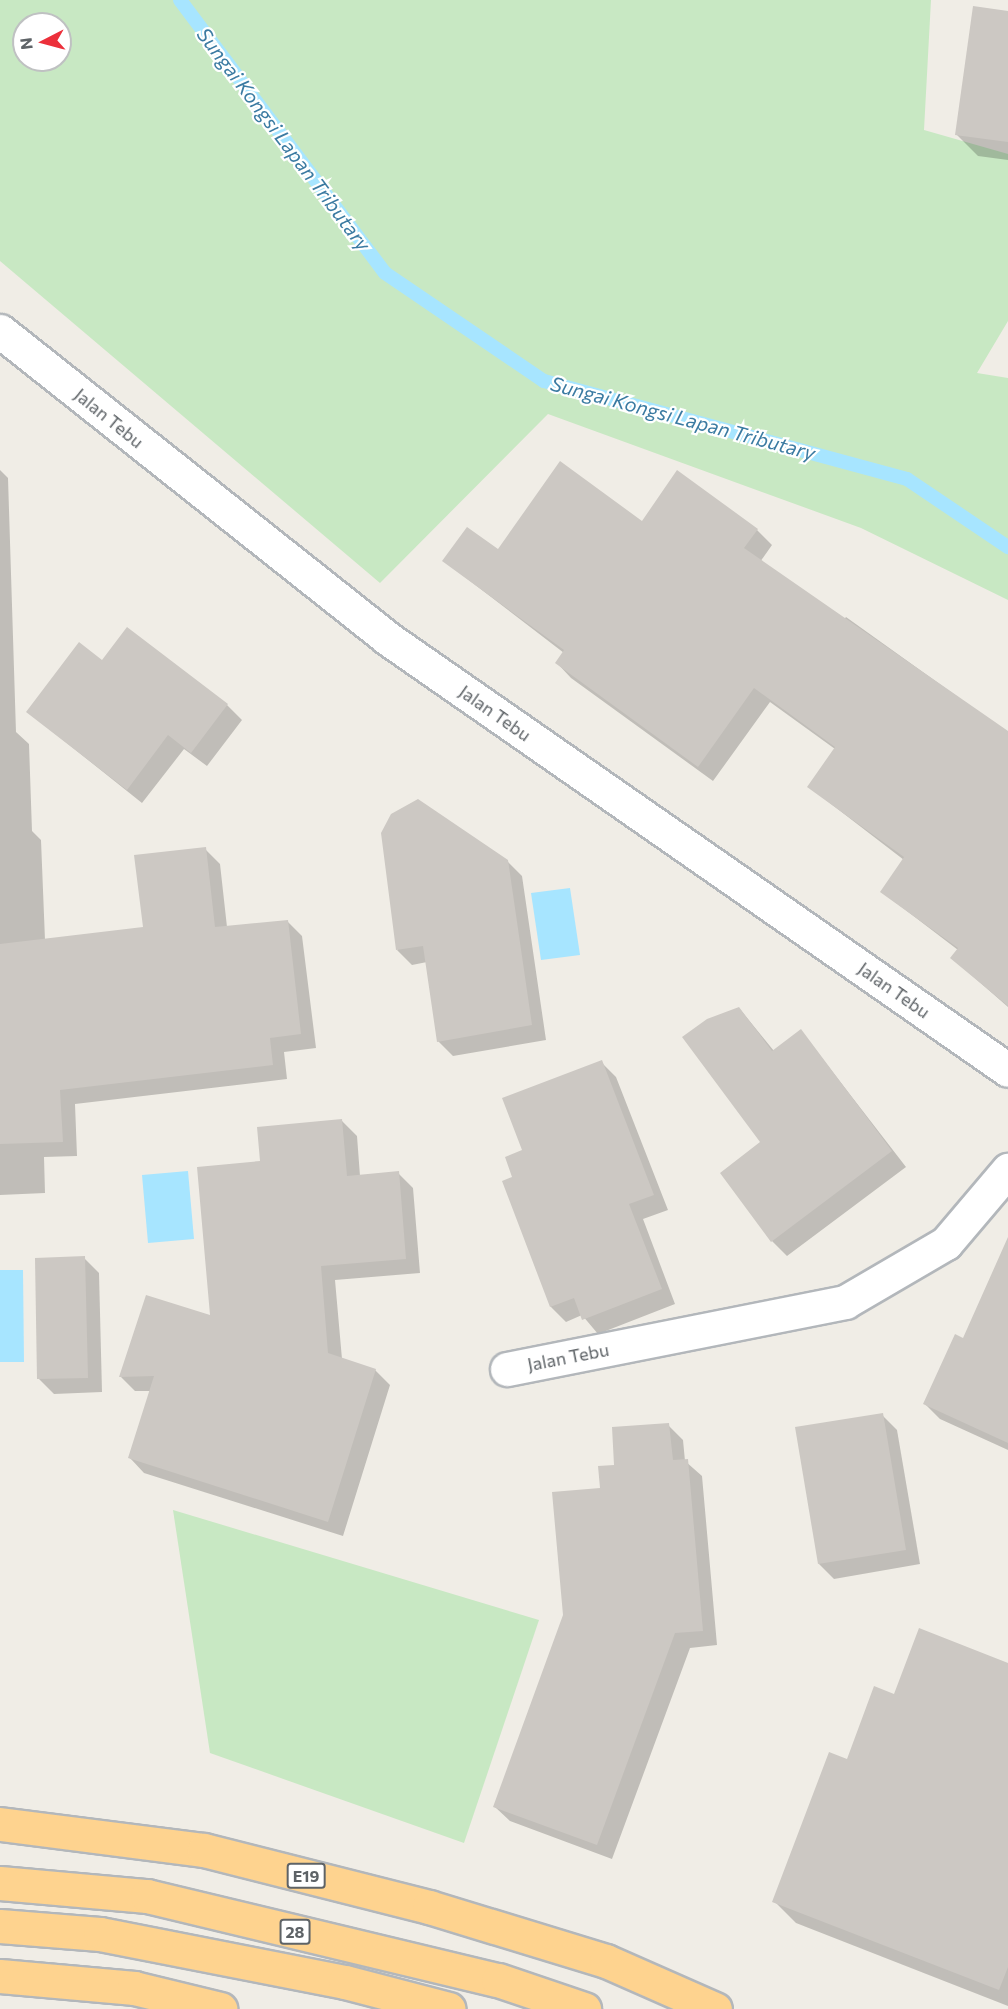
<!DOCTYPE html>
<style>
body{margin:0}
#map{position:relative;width:1008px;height:2009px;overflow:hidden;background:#f0ede6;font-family:Commissioner,sans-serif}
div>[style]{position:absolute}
.green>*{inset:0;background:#c8e8c3}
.water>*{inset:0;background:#a7e5ff}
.shadow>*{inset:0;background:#0003}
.stream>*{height:14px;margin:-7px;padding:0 7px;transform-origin:7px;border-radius:7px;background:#a7e5ff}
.building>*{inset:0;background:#ccc8c3}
.roads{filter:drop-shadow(2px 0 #b3b7bb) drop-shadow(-2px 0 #b3b7bb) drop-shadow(0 2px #b3b7bb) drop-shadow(0 -2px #b3b7bb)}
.street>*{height:33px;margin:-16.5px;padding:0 16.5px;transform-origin:16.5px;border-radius:16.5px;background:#fff}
.highway>*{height:33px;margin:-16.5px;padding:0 16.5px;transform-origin:16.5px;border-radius:16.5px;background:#fed38f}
span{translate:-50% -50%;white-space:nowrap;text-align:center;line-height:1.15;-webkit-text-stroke:4.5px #fff;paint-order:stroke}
.shield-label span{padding:2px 4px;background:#fff;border:2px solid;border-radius:4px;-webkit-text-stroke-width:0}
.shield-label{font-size:16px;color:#5e6367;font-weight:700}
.street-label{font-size:18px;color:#5e6367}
.water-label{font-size:20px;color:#3b7ba2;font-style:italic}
.north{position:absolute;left:12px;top:12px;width:60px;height:60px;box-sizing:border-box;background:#fff;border:2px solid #bfc1c2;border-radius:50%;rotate:264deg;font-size:16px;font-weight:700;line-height:24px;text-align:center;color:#5e6367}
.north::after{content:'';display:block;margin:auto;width:21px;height:27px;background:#ec303b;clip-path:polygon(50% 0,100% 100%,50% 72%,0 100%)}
</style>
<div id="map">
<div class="green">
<i style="clip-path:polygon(evenodd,0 0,931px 0,924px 130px,1008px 154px,1008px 321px,977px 373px,1008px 378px,1008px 600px,861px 528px,548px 414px,380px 583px,0 261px,0 0,24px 24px,60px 24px,60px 60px,24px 60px,24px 24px)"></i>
<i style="clip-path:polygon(173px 1510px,539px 1620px,464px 1843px,210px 1753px)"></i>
</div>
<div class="water">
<i style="clip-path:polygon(570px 888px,580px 955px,541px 960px,531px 893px)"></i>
<i style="clip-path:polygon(188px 1171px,194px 1239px,148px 1243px,142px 1175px)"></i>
<i style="clip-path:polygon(0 1270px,23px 1270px,24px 1362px,0 1362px)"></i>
</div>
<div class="shadow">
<i style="clip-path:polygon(1008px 12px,1008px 160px,978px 156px,957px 135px)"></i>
<i style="clip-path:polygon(0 470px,8px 478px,16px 732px,29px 744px,32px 831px,41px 840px,45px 940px,144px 928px,205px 849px,220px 864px,227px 927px,287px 921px,302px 936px,316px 1048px,284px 1052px,287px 1079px,75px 1104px,77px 1156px,44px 1157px,45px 1193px,0 1195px)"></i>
<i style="clip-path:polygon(643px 523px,757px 530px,772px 545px,760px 562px,843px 621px,846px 617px,1008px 733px,1008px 1007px,952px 958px,958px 950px,882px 892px,904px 860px,809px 787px,835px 749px,770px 702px,713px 781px,571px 678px,557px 663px,564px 653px,444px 561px)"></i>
<i style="clip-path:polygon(227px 705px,242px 720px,207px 766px,184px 749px,142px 803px,28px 712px)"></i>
<i style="clip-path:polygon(507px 861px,522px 876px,546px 1040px,453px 1056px,438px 1041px,427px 962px,412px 965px,397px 950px)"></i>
<i style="clip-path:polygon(739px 1008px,774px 1051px,801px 1031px,906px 1167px,787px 1256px,772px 1241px,762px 1143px)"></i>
<i style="clip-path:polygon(601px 1062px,616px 1077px,668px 1210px,643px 1219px,675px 1304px,598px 1334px,582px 1315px,566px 1322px,551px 1307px,504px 1182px,514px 1178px,524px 1150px)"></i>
<i style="clip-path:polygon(342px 1121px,357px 1136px,360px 1176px,398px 1173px,413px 1188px,420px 1273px,335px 1280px,342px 1359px,375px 1370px,390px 1385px,343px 1536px,144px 1473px,130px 1458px,151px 1391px,135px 1391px,121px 1377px,211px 1317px,261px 1162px)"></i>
<i style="clip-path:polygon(1008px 1241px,1008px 1450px,940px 1419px,925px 1404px,963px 1340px)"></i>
<i style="clip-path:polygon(84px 1258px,99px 1273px,102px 1392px,54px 1394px,39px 1379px)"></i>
<i style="clip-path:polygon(882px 1415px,897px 1430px,920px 1564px,834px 1579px,819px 1564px)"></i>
<i style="clip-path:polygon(668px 1425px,683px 1440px,685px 1461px,702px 1476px,717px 1645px,690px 1648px,612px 1859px,510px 1821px,495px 1807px,565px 1615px,602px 1489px,616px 1467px)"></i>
<i style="clip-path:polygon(1008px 1664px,1008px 2006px,796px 1923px,774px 1901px,848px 1761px,894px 1696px)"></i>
</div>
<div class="stream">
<i style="left:180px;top:0;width:341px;rotate:53.1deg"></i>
<i style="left:385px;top:273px;width:192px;rotate:34.2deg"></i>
<i style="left:544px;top:381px;width:376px;rotate:15.1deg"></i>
<i style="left:907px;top:479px;width:122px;rotate:34deg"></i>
</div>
<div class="building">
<i style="clip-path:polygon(973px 6px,1008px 11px,1008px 142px,955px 135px)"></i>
<i style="clip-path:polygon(560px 461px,642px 521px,677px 470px,758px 529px,744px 548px,1008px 731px,1008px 1006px,950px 958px,958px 948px,880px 892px,904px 857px,807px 787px,835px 747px,754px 688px,698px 767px,555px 663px,564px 650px,442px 561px,467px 527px,498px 549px)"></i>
<i style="clip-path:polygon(127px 627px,228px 704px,191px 753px,168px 735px,127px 790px,26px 712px,79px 642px,102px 660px)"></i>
<i style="clip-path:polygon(418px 799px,508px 860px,532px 1025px,437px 1042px,423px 946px,396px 950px,381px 833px,391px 814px)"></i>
<i style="clip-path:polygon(206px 847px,215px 927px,288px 920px,301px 1034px,270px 1038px,273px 1065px,60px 1090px,63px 1142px,0 1144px,0 944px,143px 927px,134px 855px)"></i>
<i style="clip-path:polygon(739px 1007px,772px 1051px,801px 1029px,892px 1151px,771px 1242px,720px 1173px,760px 1142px,682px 1037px,707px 1019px)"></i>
<i style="clip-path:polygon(602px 1060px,654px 1195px,629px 1204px,662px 1289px,582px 1320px,574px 1298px,550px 1307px,502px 1181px,512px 1177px,505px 1157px,522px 1150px,502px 1098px)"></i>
<i style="clip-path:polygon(342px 1119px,347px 1176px,399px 1171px,406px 1259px,321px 1266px,328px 1353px,376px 1369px,328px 1522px,128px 1458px,154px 1376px,119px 1377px,146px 1295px,210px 1315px,197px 1167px,260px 1161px,257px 1127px)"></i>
<i style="clip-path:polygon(1008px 1237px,1008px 1443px,923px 1404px,955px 1334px,963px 1338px)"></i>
<i style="clip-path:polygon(85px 1256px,88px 1378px,37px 1379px,35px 1258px)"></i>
<i style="clip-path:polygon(883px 1413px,906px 1550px,818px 1564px,795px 1427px)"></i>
<i style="clip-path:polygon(669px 1423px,673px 1460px,688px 1459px,703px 1631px,675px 1633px,597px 1845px,493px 1807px,563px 1615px,552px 1492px,600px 1488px,598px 1466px,614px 1465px,612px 1427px)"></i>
<i style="clip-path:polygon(919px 1628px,1008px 1663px,1008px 1967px,999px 1990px,772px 1902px,829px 1752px,847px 1759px,874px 1686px,894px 1694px)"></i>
</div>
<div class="roads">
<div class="street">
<i style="left:0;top:331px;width:494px;rotate:38.4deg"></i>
<i style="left:387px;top:638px;width:756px;rotate:34.82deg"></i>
<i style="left:507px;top:1369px;width:345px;rotate:-11.2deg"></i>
<i style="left:845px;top:1302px;width:117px;rotate:-30.3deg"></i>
<i style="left:946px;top:1243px;width:96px;rotate:-49.7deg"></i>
</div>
<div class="highway">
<i style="left:0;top:1824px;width:206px;rotate:7.3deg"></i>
<i style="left:204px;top:1850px;width:232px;rotate:14.2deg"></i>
<i style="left:429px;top:1907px;width:185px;rotate:17deg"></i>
<i style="left:606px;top:1961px;width:119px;rotate:23.8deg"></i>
<i style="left:0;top:1883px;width:148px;rotate:5.1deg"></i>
<i style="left:147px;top:1896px;width:361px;rotate:13.5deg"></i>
<i style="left:498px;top:1980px;width:91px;rotate:18.6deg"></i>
<i style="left:0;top:1926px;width:100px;rotate:4.6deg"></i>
<i style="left:100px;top:1934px;width:250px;rotate:11.1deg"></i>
<i style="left:345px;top:1982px;width:107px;rotate:14.6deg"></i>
<i style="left:0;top:1976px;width:135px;rotate:5.1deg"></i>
<i style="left:134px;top:1988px;width:89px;rotate:13.7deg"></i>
</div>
</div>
<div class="shield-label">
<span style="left:306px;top:1876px">E19</span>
<span style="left:295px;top:1932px">28</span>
</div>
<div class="street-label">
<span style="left:109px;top:418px;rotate:39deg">Jalan Tebu</span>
<span style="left:495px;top:713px;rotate:35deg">Jalan Tebu</span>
<span style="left:894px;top:990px;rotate:35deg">Jalan Tebu</span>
<span style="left:568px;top:1357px;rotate:-11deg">Jalan Tebu</span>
</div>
<div class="water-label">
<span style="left:284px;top:139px;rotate:53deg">Sungai Kongsi Lapan Tributary</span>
<span style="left:683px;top:418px;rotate:15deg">Sungai Kongsi Lapan Tributary</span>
</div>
<div class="north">N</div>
</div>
